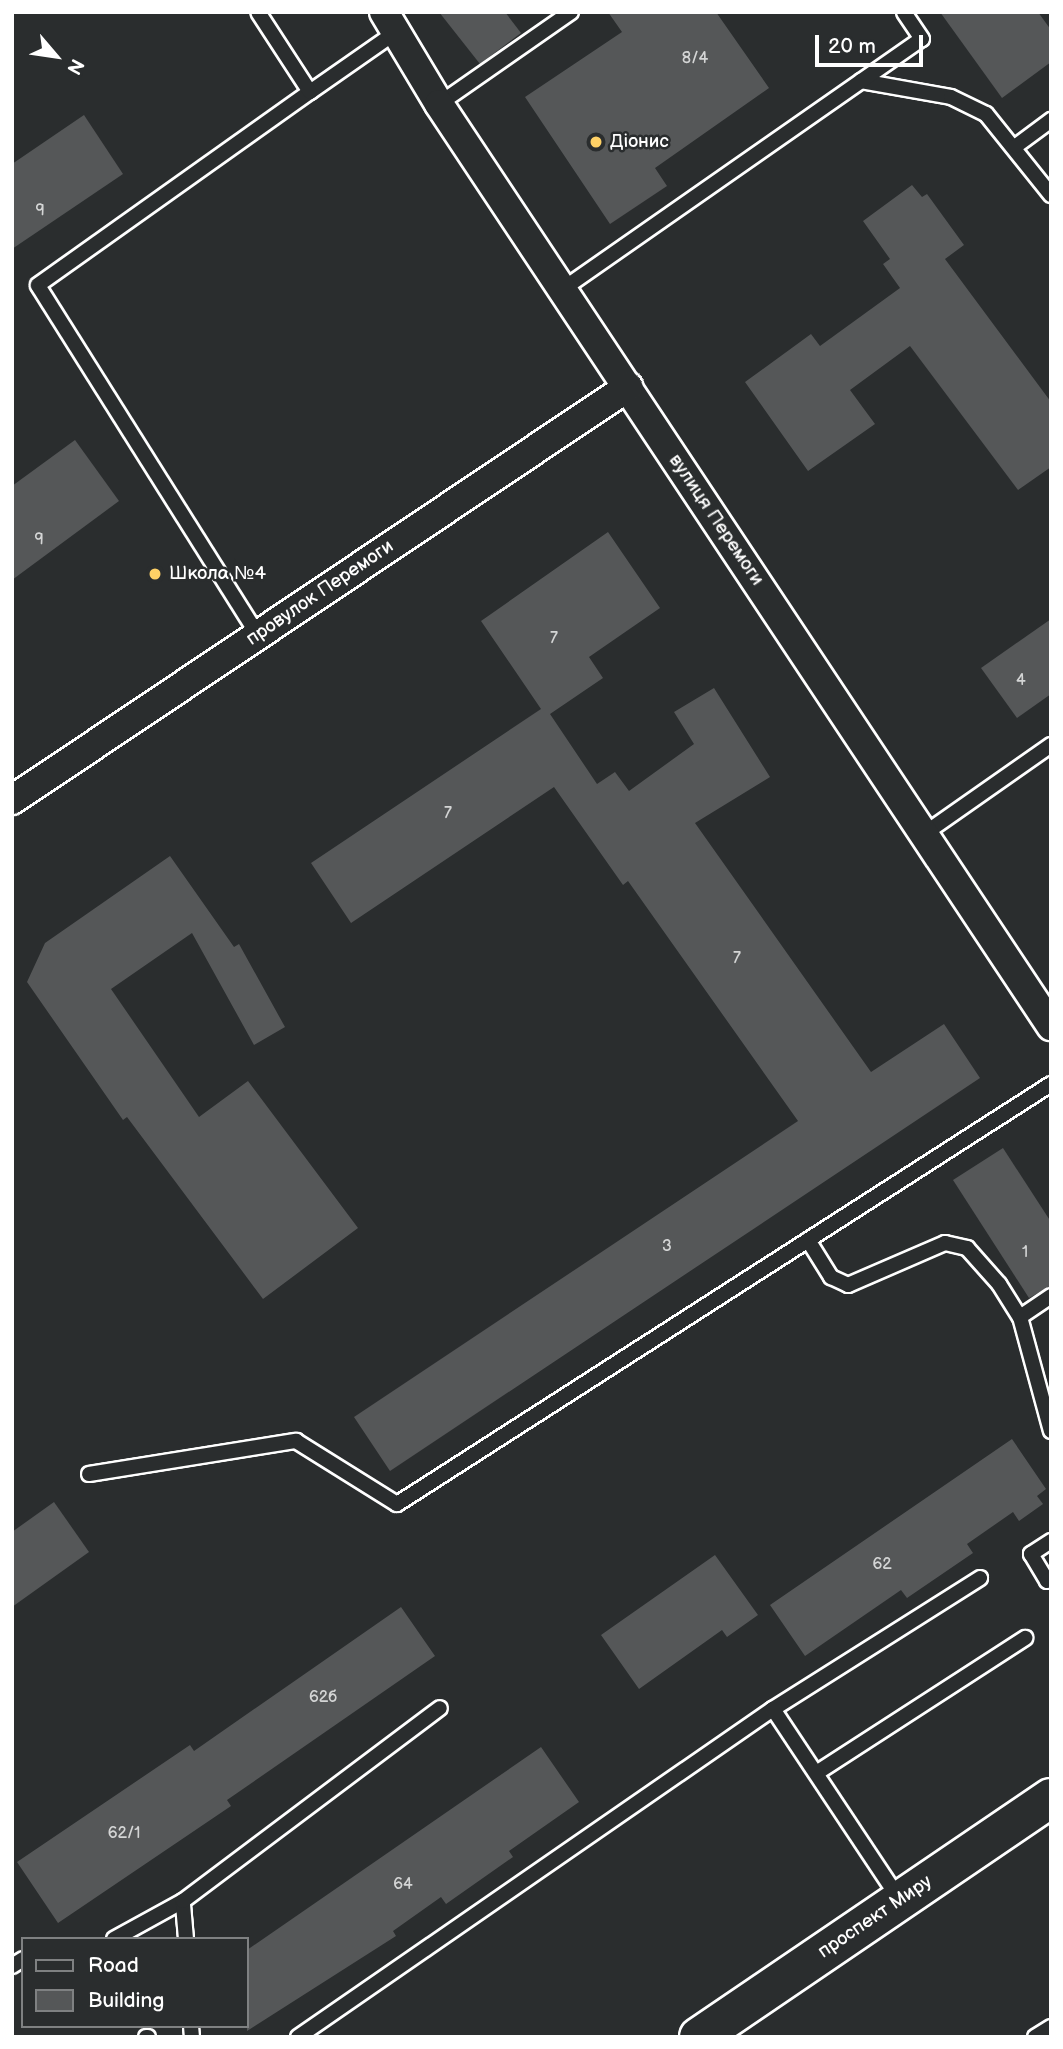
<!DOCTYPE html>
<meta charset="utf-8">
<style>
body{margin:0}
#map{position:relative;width:1063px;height:2049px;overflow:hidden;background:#2a2d2e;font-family:"Balsamiq Sans",sans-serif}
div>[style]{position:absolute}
.building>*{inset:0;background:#555758}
.roads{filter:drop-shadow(2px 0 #fff) drop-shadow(-2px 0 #fff) drop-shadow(0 2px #fff) drop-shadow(0 -2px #fff)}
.lane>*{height:14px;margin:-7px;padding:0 7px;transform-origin:7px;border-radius:7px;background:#2a2d2e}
.street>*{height:28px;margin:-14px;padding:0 14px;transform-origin:14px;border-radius:14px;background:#2a2d2e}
.primary>*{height:38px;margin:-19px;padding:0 19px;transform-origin:19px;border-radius:19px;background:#2a2d2e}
.dots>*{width:19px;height:19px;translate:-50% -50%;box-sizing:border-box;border:4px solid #2a2d2e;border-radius:50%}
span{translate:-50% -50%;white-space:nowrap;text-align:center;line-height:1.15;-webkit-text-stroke:5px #2a2d2e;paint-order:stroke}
.number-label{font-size:16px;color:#d4d5d5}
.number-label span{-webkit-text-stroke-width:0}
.poi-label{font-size:19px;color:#fff}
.left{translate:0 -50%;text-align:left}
.street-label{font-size:19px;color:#fff}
.frame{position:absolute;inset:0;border:14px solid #fff;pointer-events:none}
.legend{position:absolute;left:21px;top:1937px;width:228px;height:91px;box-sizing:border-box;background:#2a2d2e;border:2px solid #7f8182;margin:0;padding:9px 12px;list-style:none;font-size:21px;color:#fff}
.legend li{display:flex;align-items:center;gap:14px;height:35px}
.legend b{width:35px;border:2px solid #7f8182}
.north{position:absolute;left:21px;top:21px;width:70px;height:70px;-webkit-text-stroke:5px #2a2d2e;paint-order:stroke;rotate:119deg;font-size:19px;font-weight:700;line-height:28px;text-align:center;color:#fff}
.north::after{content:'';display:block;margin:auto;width:24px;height:32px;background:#fff;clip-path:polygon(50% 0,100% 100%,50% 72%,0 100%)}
.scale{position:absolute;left:815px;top:35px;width:108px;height:32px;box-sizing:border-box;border:4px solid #fff;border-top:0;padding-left:9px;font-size:21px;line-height:24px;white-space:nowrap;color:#fff;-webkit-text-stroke:5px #2a2d2e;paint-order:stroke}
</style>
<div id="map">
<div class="building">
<i style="clip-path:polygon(439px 12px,505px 12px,521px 33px,480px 64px)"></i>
<i style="clip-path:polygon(608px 12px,716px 12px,769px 88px,655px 168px,667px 186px,610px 224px,525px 97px,622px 32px)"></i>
<i style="clip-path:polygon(940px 12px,1038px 12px,1051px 30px,1051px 62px,1002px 98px)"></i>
<i style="clip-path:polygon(84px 115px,123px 174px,12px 249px,12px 164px)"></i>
<i style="clip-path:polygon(912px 185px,922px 197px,927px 194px,964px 245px,945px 259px,1051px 402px,1051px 467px,1018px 490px,910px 346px,850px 390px,875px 424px,808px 471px,745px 382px,811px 334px,820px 346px,900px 288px,883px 264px,890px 259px,863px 221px)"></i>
<i style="clip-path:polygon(75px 440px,119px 501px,12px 580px,12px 486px)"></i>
<i style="clip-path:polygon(608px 532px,660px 608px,589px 657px,603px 678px,550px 714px,597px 784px,615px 772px,629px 791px,694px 744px,674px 712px,714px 688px,770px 777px,695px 823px,871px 1072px,944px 1024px,980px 1078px,390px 1471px,354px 1417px,798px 1121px,628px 881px,623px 885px,554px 787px,351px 923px,311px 863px,541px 709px,481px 621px)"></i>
<i style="clip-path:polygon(1051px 619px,1051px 694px,1017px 718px,981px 668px)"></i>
<i style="clip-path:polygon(170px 856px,234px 947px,239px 944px,285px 1027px,254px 1045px,192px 933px,111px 989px,199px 1117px,248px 1081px,358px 1228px,263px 1299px,127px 1117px,123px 1120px,27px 982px,45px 943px)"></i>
<i style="clip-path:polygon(1003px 1148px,1051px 1222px,1051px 1286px,1029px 1298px,953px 1180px)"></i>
<i style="clip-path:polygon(1012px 1439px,1046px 1489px,1037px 1496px,1043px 1504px,1019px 1521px,1013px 1512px,967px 1544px,973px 1553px,907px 1598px,901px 1590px,805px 1656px,770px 1605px)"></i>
<i style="clip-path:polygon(54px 1502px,89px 1552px,12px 1607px,12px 1532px)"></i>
<i style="clip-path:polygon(715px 1555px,758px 1615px,727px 1637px,722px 1630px,639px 1689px,601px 1635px)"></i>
<i style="clip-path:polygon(401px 1607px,435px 1656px,227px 1800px,231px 1806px,58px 1923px,17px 1862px,190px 1745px,194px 1751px)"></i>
<i style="clip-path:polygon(541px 1747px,579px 1802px,509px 1851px,513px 1857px,446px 1904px,441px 1897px,393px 1931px,396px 1936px,247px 2031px,247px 1950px)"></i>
</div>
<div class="roads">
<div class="lane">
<i style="left:861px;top:81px;width:91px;rotate:10.1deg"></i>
<i style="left:951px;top:97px;width:39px;rotate:26deg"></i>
<i style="left:986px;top:114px;width:104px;rotate:51.3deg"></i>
<i style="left:310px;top:92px;width:105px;rotate:-34.9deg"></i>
<i style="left:439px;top:104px;width:161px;rotate:-34.9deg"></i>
<i style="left:1016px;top:146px;width:44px;rotate:-36.6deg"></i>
<i style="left:563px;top:289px;width:437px;rotate:-34.9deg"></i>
<i style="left:922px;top:39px;width:32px;rotate:-124deg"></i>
<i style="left:258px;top:635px;width:413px;rotate:-122.2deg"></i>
<i style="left:38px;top:285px;width:334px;rotate:-35.4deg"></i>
<i style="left:310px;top:92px;width:95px;rotate:-123deg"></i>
<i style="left:924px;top:834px;width:155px;rotate:-35deg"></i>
<i style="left:808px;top:1240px;width:44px;rotate:58.1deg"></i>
<i style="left:831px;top:1277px;width:19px;rotate:25deg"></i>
<i style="left:848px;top:1285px;width:106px;rotate:-23.4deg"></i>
<i style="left:945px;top:1243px;width:23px;rotate:13deg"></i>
<i style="left:967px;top:1248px;width:48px;rotate:48.4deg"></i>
<i style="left:999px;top:1284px;width:39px;rotate:58deg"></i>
<i style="left:1020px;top:1317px;width:118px;rotate:74.8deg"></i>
<i style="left:1020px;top:1317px;width:37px;rotate:-34deg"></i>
<i style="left:89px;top:1474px;width:210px;rotate:-9.1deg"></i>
<i style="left:296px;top:1441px;width:119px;rotate:32deg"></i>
<i style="left:397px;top:1504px;width:777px;rotate:-32.71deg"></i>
<i style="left:1051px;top:1541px;width:24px;rotate:147deg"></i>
<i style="left:1031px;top:1554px;width:31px;rotate:59deg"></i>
<i style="left:1047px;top:1581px;width:4px;rotate:-27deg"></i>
<i style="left:773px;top:1709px;width:245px;rotate:-32.3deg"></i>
<i style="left:818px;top:1772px;width:247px;rotate:-32.9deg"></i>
<i style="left:114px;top:1939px;width:79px;rotate:-28.8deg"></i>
<i style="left:186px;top:1939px;width:38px;rotate:-95deg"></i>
<i style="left:183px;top:1901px;width:321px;rotate:-36.9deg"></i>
<i style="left:12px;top:1966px;width:13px;rotate:-32deg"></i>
<i style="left:191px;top:2026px;width:11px;rotate:85deg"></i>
<i style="left:146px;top:2037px;width:2px"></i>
<i style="left:298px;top:2037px;width:577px;rotate:-34.63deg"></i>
<i style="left:773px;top:1709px;width:229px;rotate:56.4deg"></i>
<i style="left:1035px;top:2037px;width:19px;rotate:-32deg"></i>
</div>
<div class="street">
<i style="left:384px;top:12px;width:107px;rotate:59.1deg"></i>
<i style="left:439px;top:104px;width:1107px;rotate:56.42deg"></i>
<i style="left:12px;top:800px;width:742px;rotate:-33.84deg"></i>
</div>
<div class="primary">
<i style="left:699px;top:2037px;width:425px;rotate:-34.2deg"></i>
</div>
</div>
<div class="dots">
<i style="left:596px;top:142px;background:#ffd166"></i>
<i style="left:155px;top:574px;background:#ffd166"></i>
</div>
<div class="number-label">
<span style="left:695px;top:59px">8/4</span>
<span style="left:40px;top:211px">9</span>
<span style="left:39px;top:540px">9</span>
<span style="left:554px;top:639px">7</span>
<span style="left:1021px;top:681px">4</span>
<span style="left:448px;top:814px">7</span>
<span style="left:737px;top:959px">7</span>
<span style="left:667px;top:1247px">3</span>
<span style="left:1025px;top:1253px">1</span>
<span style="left:882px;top:1565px">62</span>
<span style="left:323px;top:1698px">62б</span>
<span style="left:124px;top:1834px">62/1</span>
<span style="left:403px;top:1885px">64</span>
</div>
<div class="poi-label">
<span class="left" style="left:610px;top:142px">Діонис</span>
<span class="left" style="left:169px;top:574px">Школа №4</span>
</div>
<div class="street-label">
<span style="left:716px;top:520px;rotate:56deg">вулиця Перемоги</span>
<span style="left:320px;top:593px;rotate:-34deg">провулок Перемоги</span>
<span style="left:875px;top:1917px;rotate:-34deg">проспект Миру</span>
</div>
<div class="frame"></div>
<ul class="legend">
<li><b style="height:9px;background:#2a2d2e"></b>Road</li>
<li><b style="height:19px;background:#555758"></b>Building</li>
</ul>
<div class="north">N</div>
<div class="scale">20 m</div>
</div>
